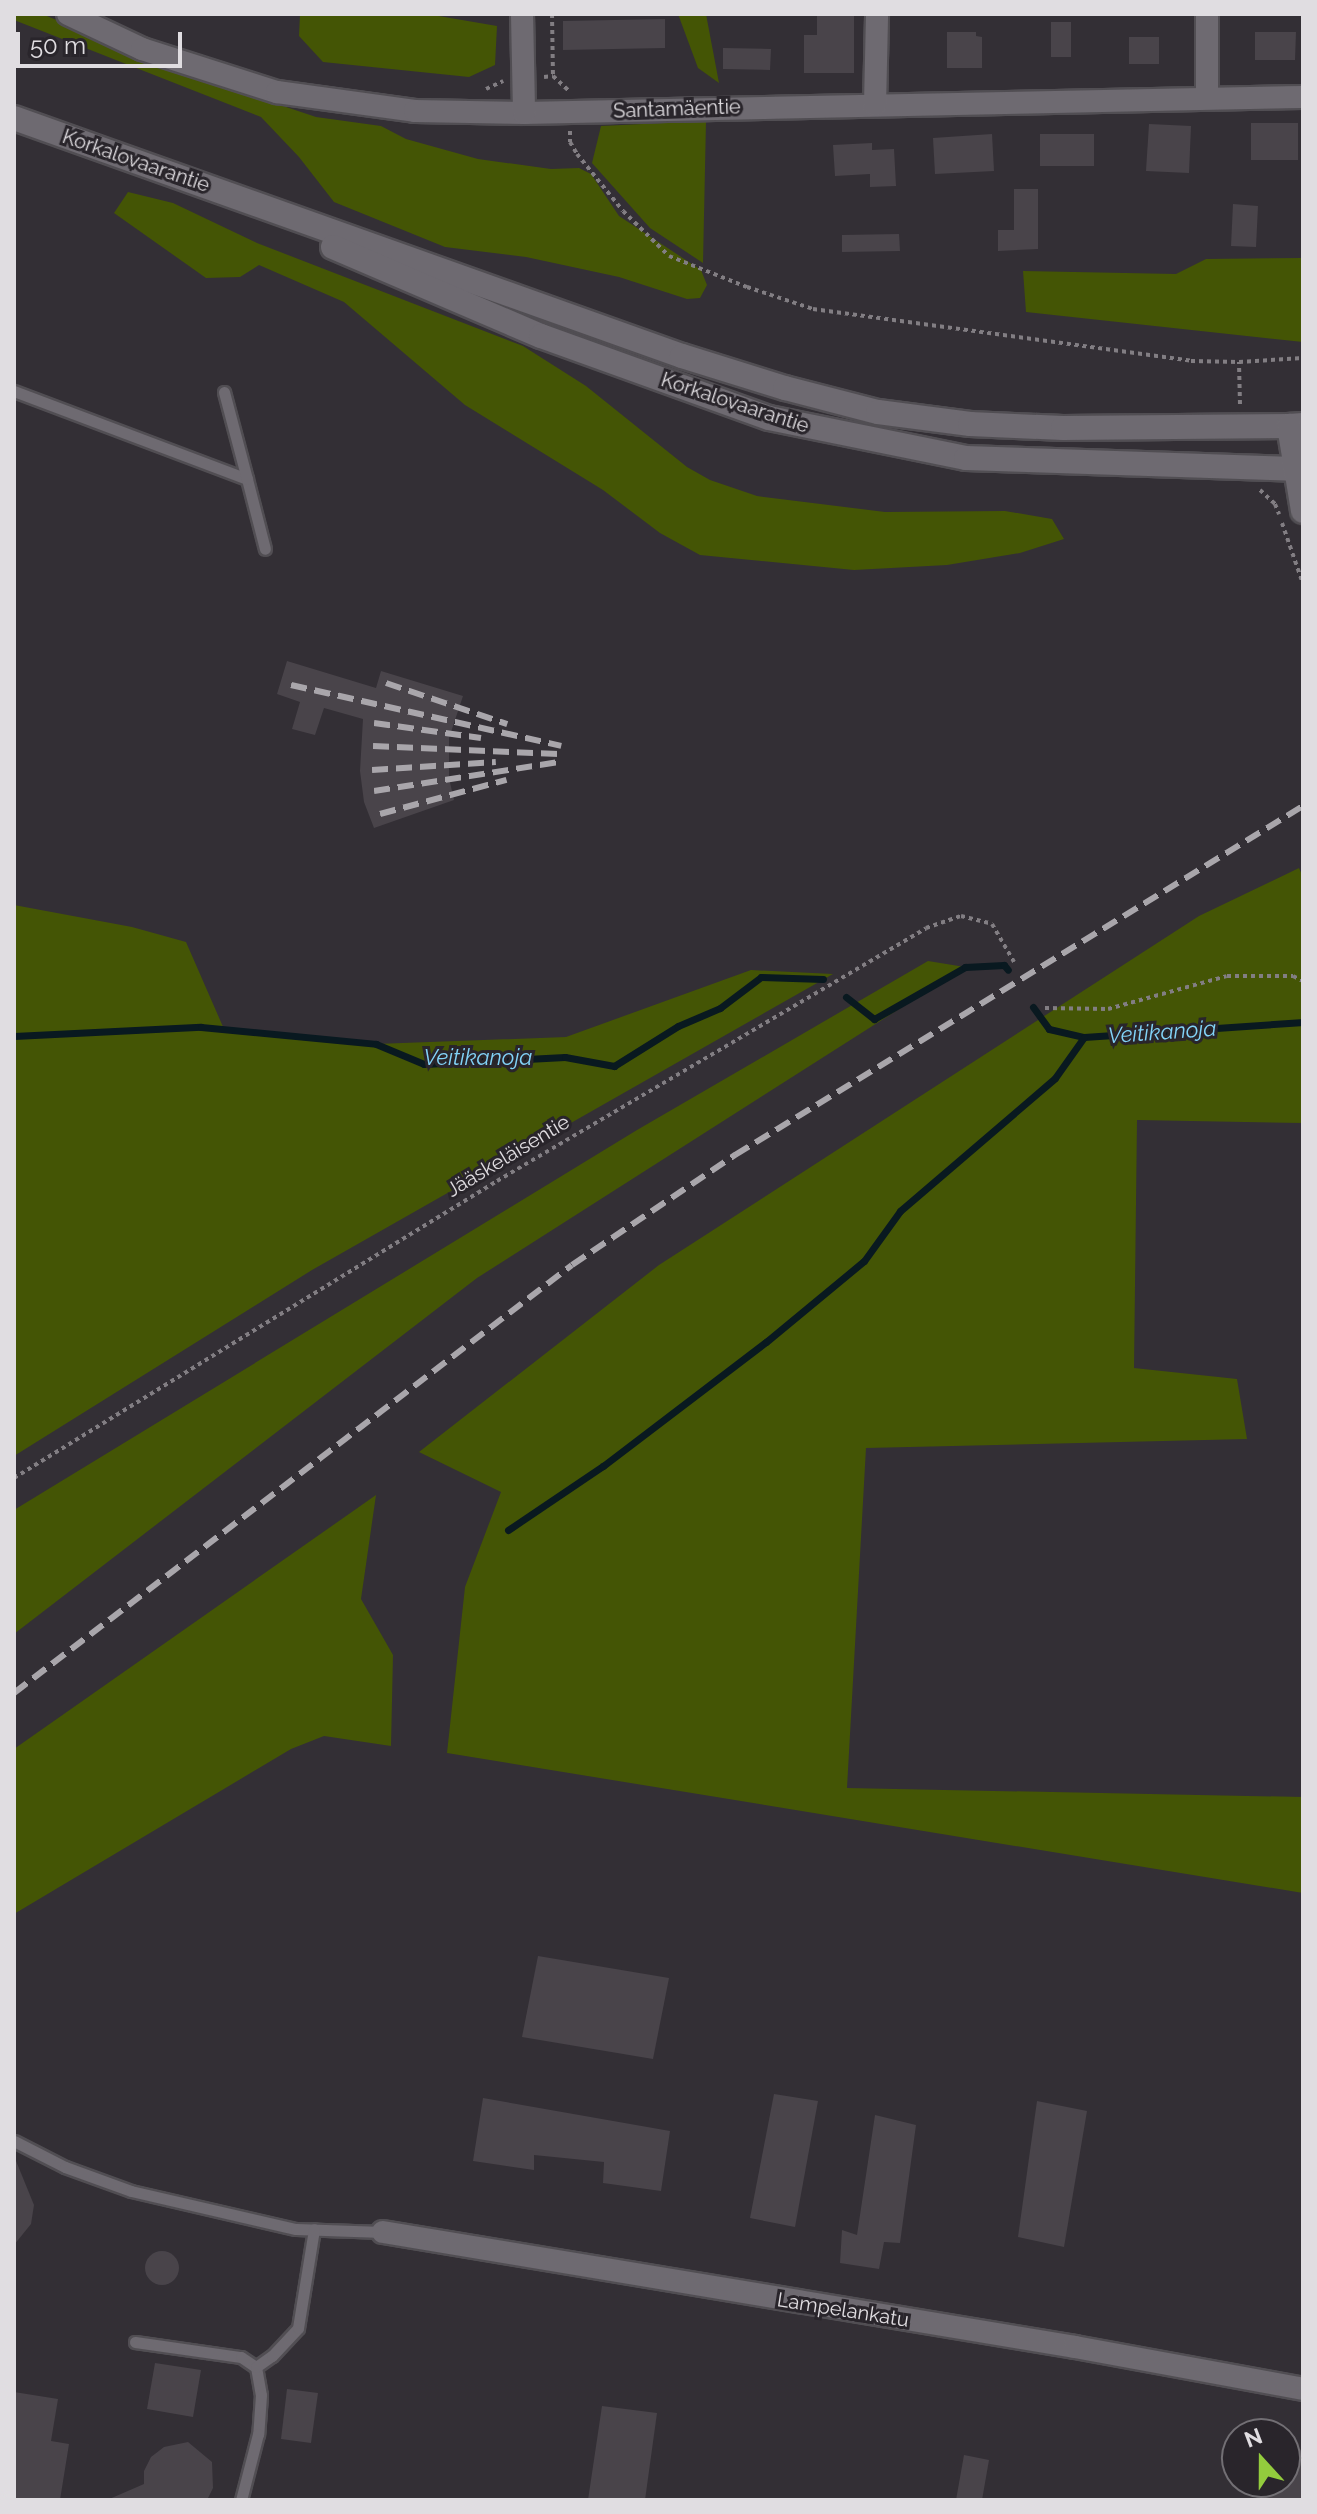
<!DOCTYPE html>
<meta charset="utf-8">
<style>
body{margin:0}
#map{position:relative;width:1317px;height:2514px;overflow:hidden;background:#332f35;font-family:Raleway,sans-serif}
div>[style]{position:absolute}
.green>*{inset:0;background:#445505}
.stream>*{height:7px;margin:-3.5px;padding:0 3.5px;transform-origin:3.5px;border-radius:3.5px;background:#091920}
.building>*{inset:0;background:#49444a}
.round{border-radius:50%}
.path>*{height:4px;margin-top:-2px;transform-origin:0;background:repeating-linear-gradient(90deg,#827e83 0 4px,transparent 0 8px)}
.roads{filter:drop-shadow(2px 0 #514e53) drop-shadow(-2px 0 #514e53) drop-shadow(0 2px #514e53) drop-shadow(0 -2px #514e53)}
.service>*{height:11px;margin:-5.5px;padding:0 5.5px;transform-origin:5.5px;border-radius:5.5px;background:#6e6a71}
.minor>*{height:22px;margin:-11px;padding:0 11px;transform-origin:11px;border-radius:11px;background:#6e6a71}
.tertiary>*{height:24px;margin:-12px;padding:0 12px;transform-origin:12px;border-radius:12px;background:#6e6a71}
.secondary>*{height:24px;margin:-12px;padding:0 12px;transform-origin:12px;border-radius:12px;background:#6e6a71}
.rail>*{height:6px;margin-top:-3px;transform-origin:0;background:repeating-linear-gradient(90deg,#a9a6ab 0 16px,transparent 0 24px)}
span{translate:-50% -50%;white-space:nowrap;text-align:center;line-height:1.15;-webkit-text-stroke:6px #29252b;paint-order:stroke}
.street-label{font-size:20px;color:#e0dde1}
.water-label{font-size:22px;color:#82d3f7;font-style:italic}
.frame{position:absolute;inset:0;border:16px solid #e0dde1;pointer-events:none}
.north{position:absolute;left:1221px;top:2418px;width:80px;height:80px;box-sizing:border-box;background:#29252b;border:2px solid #726f74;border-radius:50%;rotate:339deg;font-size:22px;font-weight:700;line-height:32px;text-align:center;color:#e0dde1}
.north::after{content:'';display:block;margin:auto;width:28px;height:36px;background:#93cc3d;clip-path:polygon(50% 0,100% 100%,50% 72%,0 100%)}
.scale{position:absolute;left:16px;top:32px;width:166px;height:36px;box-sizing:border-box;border:4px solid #e0dde1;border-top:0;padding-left:10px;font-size:24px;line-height:28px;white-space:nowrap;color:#e0dde1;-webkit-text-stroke:6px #29252b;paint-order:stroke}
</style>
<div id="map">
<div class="green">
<i style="clip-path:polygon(14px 14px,42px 14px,185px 73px,316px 117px,381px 126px,406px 139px,478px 159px,551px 169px,579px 168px,591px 174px,619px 216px,701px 270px,707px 285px,700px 298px,687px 299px,619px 277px,526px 257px,445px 247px,334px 202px,299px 157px,261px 117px,14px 20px)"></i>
<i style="clip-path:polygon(300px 14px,427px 14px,497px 26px,495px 65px,469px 77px,323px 62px,299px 36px)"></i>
<i style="clip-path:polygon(678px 14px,706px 14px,719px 83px,698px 68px)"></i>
<i style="clip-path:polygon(706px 121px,703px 263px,650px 228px,592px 163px,601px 126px)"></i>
<i style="clip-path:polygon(128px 192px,173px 203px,257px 243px,523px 346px,586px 386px,687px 467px,710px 480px,757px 496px,885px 512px,1005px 511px,1052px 519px,1064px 539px,1020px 553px,947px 565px,854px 570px,700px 555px,660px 533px,603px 490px,465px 405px,344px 302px,259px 265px,240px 277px,206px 278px,114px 213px)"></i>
<i style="clip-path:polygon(1303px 258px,1303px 342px,1026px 312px,1023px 271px,1176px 274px,1206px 259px)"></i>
<i style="clip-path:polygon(1299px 868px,1303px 877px,1303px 1123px,1137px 1120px,1134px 1368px,1237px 1379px,1247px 1439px,866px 1448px,847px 1788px,1303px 1797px,1303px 1893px,447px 1753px,465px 1587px,501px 1492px,419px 1452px,659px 1265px,1199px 916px)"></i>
<i style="clip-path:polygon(14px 905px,132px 927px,186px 942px,224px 1029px,376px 1044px,566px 1037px,751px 970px,833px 974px,312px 1270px,14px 1456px)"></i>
<i style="clip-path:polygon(928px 961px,965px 967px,477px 1278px,14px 1634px,14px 1510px,637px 1130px)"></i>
<i style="clip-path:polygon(376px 1495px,361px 1599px,393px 1655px,391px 1746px,324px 1736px,291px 1749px,14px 1914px,14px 1749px)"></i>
</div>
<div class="stream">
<i style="left:846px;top:997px;width:36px;rotate:38deg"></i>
<i style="left:874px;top:1019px;width:105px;rotate:-29.7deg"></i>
<i style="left:965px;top:967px;width:39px;rotate:-3deg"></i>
<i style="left:1004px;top:965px;width:6px;rotate:51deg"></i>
<i style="left:1033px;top:1007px;width:27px;rotate:54deg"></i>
<i style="left:1049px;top:1029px;width:36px;rotate:13deg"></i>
<i style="left:1084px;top:1037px;width:220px;rotate:-3.9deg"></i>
<i style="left:14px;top:1036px;width:187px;rotate:-2.8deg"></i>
<i style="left:201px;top:1027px;width:176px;rotate:5.5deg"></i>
<i style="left:376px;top:1044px;width:52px;rotate:22.6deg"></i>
<i style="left:424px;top:1064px;width:141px;rotate:-2.8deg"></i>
<i style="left:565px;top:1057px;width:50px;rotate:10.4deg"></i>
<i style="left:614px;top:1066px;width:75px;rotate:-32deg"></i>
<i style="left:678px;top:1026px;width:46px;rotate:-23.2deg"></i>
<i style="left:720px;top:1008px;width:51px;rotate:-37.1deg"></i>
<i style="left:761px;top:977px;width:62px;rotate:1.8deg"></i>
<i style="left:508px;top:1530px;width:115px;rotate:-34deg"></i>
<i style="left:603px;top:1466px;width:205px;rotate:-37.3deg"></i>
<i style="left:766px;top:1342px;width:127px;rotate:-39.6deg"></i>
<i style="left:864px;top:1261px;width:62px;rotate:-54.2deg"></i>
<i style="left:900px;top:1211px;width:204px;rotate:-40.6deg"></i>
<i style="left:1055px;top:1078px;width:50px;rotate:-54.7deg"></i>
</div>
<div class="building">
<i style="clip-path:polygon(817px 14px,854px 14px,854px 73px,804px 73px,804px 35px,817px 35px)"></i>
<i style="clip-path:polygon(665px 19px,665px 48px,563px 50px,563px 21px)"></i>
<i style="clip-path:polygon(1051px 22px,1071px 22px,1071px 57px,1051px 57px)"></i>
<i style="clip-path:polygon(947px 32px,976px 32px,976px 36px,982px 37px,982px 68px,947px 68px)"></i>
<i style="clip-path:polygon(1255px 32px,1296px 32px,1295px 60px,1255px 60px)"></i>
<i style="clip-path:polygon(1129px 37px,1159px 37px,1159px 64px,1129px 64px)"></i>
<i style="clip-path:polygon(723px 48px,771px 49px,770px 70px,723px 69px)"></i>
<i style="clip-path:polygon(1251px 123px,1298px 123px,1298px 160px,1251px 160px)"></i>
<i style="clip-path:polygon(1149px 124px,1191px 126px,1189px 173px,1146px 171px)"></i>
<i style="clip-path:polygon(992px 134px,994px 171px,935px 174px,933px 138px)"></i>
<i style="clip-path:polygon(1040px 134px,1094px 134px,1094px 166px,1040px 166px)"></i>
<i style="clip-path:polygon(872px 143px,872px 150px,894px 149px,896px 186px,870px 187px,870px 174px,835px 176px,833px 145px)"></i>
<i style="clip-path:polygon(1014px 189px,1038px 189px,1038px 249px,998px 251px,998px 230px,1014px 230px)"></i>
<i style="clip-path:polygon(1233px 204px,1258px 206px,1256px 247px,1231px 246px)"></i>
<i style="clip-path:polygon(899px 234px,900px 251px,842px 252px,842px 235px)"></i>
<i style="clip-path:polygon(287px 661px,376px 688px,381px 671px,463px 696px,449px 738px,449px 778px,454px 800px,374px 828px,364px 802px,360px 771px,363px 719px,324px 708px,315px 735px,292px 729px,300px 702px,277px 694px)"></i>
<i style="clip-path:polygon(538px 1956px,669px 1978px,653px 2059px,522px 2037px)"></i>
<i style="clip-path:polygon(774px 2094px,818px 2101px,795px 2227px,750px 2218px)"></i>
<i style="clip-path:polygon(483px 2098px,670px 2131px,661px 2191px,603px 2183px,604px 2162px,534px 2155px,534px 2170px,473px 2161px)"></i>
<i style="clip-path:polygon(1037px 2101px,1087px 2111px,1064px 2247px,1018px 2237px)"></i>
<i style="clip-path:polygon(875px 2115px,916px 2125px,900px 2243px,884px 2242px,879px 2269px,840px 2263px,842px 2230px,857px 2235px)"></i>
<i style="clip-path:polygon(14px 2156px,34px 2205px,31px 2224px,14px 2245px)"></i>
<i class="round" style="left:145px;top:2251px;width:34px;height:34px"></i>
<i style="clip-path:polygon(155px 2363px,201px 2370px,193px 2417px,147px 2409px)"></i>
<i style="clip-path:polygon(287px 2389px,318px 2393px,311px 2443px,281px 2439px)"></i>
<i style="clip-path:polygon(14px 2392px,58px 2399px,51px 2441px,69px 2444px,60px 2500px,14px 2500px)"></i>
<i style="clip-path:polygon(602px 2406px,657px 2413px,645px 2500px,588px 2500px)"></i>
<i style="clip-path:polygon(188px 2442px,212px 2462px,213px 2488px,207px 2500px,107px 2500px,144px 2484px,144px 2471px,151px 2457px,164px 2447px)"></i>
<i style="clip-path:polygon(1285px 2447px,1303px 2450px,1303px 2500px,1256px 2500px,1259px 2482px,1285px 2482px)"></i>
<i style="clip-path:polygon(964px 2455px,989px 2460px,982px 2500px,956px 2500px)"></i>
</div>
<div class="path">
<i style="left:552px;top:14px;width:62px;rotate:89.1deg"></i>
<i style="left:544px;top:77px;width:9px;rotate:-6deg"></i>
<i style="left:553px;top:76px;width:22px;rotate:43deg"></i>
<i style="left:486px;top:89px;width:19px;rotate:-25deg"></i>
<i style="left:570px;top:131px;width:11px;rotate:90deg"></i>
<i style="left:570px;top:142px;width:14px;rotate:60deg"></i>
<i style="left:577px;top:154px;width:73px;rotate:51.1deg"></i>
<i style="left:623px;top:211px;width:64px;rotate:44.4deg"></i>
<i style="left:669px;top:256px;width:84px;rotate:21.7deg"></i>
<i style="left:747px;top:287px;width:70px;rotate:18.4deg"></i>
<i style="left:813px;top:309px;width:382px;rotate:7.8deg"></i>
<i style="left:1191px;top:361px;width:48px;rotate:1.2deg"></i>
<i style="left:1240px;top:404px;width:42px;rotate:-91.4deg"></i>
<i style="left:1239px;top:362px;width:64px;rotate:-3.6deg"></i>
<i style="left:1260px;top:490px;width:21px;rotate:43deg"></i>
<i style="left:1275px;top:504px;width:11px;rotate:68deg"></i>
<i style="left:1282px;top:523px;width:65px;rotate:71deg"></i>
<i style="left:1045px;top:1008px;width:63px;rotate:0.9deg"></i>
<i style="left:1108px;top:1009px;width:123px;rotate:-15.5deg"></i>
<i style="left:1227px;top:976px;width:66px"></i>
<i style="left:1293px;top:976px;width:11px;rotate:27deg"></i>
<i style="left:14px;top:1478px;width:567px;rotate:-31.59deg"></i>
<i style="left:497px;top:1181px;width:498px;rotate:-30.5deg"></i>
<i style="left:926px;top:928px;width:37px;rotate:-19deg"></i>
<i style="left:961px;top:916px;width:32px;rotate:14deg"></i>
<i style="left:992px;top:924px;width:44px;rotate:59.9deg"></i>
</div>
<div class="roads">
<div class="service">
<i style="left:14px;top:391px;width:249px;rotate:20.7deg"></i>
<i style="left:247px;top:479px;width:72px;rotate:75.6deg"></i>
<i style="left:224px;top:392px;width:90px;rotate:75.2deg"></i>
<i style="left:14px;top:2141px;width:57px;rotate:27deg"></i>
<i style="left:65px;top:2167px;width:70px;rotate:20deg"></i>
<i style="left:131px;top:2191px;width:169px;rotate:13deg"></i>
<i style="left:296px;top:2229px;width:87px;rotate:2deg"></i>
<i style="left:135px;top:2342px;width:107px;rotate:8.1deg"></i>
<i style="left:241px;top:2357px;width:18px;rotate:34deg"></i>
<i style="left:256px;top:2367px;width:28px;rotate:80deg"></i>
<i style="left:261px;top:2395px;width:39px;rotate:94deg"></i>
<i style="left:258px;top:2434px;width:68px;rotate:104.4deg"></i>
<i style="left:256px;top:2367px;width:19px;rotate:-35deg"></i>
<i style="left:272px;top:2356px;width:38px;rotate:-47deg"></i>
<i style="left:298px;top:2328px;width:100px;rotate:-80.8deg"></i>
</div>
<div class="minor">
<i style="left:68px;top:14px;width:82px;rotate:25.3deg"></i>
<i style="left:142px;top:49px;width:142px;rotate:17.7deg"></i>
<i style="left:277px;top:92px;width:139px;rotate:7.8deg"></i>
<i style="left:415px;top:111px;width:109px;rotate:1.1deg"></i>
<i style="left:524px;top:113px;width:779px;rotate:-1.18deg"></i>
<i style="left:522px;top:14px;width:99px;rotate:88.8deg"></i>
<i style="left:1207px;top:14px;width:84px;rotate:90deg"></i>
<i style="left:875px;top:105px;width:91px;rotate:-88.7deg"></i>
<i style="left:383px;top:2232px;width:701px;rotate:9.44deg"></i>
<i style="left:1075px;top:2347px;width:232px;rotate:10.4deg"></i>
</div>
<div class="tertiary">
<i style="left:14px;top:118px;width:709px;rotate:19.61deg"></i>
<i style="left:682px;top:356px;width:108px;rotate:17.3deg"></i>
<i style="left:785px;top:388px;width:96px;rotate:14.5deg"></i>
<i style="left:878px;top:412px;width:93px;rotate:7.4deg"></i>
<i style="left:970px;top:424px;width:93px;rotate:2.5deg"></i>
<i style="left:1063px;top:428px;width:226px;rotate:-0.5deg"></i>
<i style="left:333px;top:247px;width:226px;rotate:23.2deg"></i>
<i style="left:541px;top:336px;width:242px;rotate:19.8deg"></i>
<i style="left:769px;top:418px;width:201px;rotate:11.5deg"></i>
<i style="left:966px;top:458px;width:328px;rotate:1.9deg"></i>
</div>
<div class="secondary">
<i style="left:1303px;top:425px;width:14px;rotate:176deg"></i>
<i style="left:1289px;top:426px;width:86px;rotate:80.6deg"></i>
</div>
</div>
<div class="rail">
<i style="left:386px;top:683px;width:128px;rotate:18.7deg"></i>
<i style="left:291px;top:685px;width:277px;rotate:12.7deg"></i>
<i style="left:374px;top:723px;width:108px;rotate:8deg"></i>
<i style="left:373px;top:746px;width:186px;rotate:2.5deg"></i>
<i style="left:372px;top:770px;width:124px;rotate:-3.7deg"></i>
<i style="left:374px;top:791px;width:187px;rotate:-8.9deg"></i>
<i style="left:380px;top:814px;width:131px;rotate:-15.1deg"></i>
<i style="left:14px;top:1693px;width:703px;rotate:-37.49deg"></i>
<i style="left:572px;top:1265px;width:197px;rotate:-34deg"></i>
<i style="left:735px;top:1155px;width:667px;rotate:-31.57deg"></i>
</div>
<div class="street-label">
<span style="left:677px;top:109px;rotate:-2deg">Santamäentie</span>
<span style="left:136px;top:161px;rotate:19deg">Korkalovaarantie</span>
<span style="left:735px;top:403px;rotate:18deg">Korkalovaarantie</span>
<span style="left:508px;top:1156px;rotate:-31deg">Jääskeläisentie</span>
<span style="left:843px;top:2310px;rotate:9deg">Lampelankatu</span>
</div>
<div class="water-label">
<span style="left:1162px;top:1032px;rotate:-4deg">Veitikanoja</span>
<span style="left:478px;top:1058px">Veitikanoja</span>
</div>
<div class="frame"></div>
<div class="north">N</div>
<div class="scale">50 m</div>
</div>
